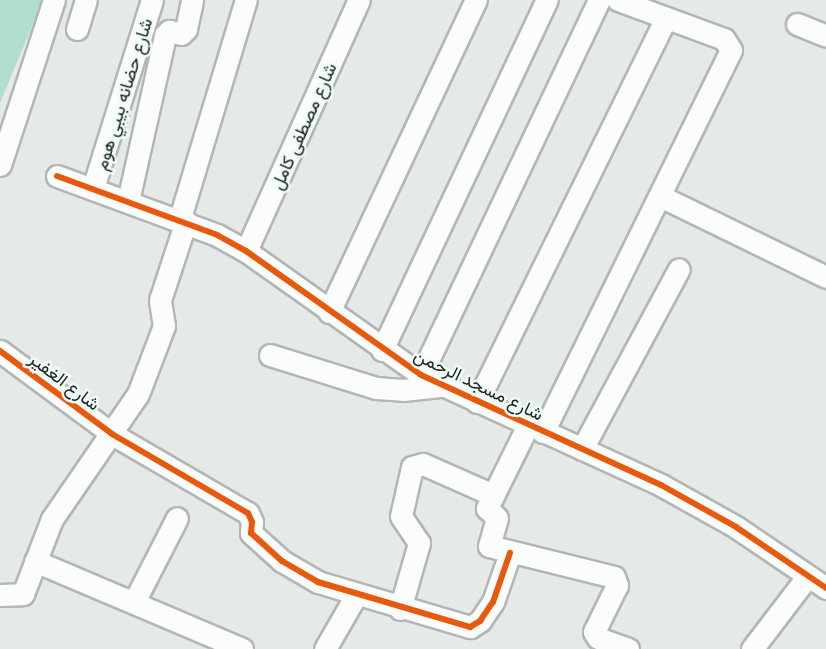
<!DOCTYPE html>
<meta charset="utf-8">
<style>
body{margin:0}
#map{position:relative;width:826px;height:649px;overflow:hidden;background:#e5eae8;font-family:Ubuntu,Vazirmatn,sans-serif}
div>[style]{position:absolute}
.green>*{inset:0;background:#b2dece}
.roads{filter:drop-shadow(2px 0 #b2b6b5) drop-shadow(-2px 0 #b2b6b5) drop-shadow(0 2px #b2b6b5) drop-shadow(0 -2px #b2b6b5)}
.street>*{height:21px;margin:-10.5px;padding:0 10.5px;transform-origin:10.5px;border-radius:10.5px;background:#fbfcfc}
.cycleway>*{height:6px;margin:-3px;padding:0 3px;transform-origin:3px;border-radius:3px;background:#e8590c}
span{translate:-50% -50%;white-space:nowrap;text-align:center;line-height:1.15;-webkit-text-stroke:5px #effbf6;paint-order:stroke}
.street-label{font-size:18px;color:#1d211f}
</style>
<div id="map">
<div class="green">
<i style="clip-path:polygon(0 0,43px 0,0 103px)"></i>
</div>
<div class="roads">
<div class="street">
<i style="left:797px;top:24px;width:31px;rotate:22deg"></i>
<i style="left:77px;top:29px;width:30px;rotate:-73deg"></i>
<i style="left:0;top:165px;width:174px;rotate:-71.9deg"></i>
<i style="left:57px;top:176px;width:171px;rotate:20.2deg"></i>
<i style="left:217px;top:235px;width:33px;rotate:29deg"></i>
<i style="left:246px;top:251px;width:214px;rotate:35.3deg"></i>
<i style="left:421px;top:375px;width:264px;rotate:24.6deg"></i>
<i style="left:661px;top:485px;width:86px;rotate:29.2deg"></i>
<i style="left:736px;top:527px;width:109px;rotate:34.1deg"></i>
<i style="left:93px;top:188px;width:197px;rotate:-72.6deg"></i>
<i style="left:660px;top:196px;width:185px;rotate:26deg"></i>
<i style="left:128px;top:201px;width:170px;rotate:-77.4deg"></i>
<i style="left:165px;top:35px;width:6px;rotate:-45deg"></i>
<i style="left:169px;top:31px;width:12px;rotate:14deg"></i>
<i style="left:181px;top:34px;width:7px;rotate:-45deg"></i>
<i style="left:186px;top:29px;width:30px;rotate:-78deg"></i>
<i style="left:180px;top:218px;width:228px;rotate:-73.2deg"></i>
<i style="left:246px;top:251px;width:275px;rotate:-65.8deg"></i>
<i style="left:329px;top:312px;width:345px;rotate:-64.8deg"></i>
<i style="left:382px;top:350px;width:387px;rotate:-64.8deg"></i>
<i style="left:0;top:351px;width:139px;rotate:36.5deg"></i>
<i style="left:112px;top:434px;width:157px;rotate:30.2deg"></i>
<i style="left:248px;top:513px;width:10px;rotate:66deg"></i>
<i style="left:252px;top:522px;width:11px;rotate:95deg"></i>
<i style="left:251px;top:533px;width:42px;rotate:42.1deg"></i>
<i style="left:282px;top:561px;width:42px;rotate:30.3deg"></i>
<i style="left:318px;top:582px;width:159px;rotate:16.5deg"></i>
<i style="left:470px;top:627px;width:12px;rotate:-31deg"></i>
<i style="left:480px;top:621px;width:23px;rotate:-56deg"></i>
<i style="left:493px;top:602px;width:52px;rotate:-70.9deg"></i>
<i style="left:270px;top:355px;width:111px;rotate:17.3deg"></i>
<i style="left:376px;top:388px;width:27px;rotate:4deg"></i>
<i style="left:403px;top:390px;width:37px;rotate:-6deg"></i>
<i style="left:421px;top:375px;width:415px;rotate:-64.6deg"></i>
<i style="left:477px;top:402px;width:428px;rotate:-63.8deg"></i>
<i style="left:528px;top:425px;width:93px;rotate:116.3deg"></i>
<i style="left:487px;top:508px;width:14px;rotate:45deg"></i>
<i style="left:497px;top:518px;width:29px;rotate:106deg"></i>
<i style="left:489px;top:546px;width:129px;rotate:13.9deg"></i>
<i style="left:614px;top:577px;width:9px;rotate:69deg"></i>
<i style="left:617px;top:585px;width:52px;rotate:116.1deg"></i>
<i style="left:594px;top:632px;width:7px;rotate:56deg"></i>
<i style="left:598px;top:638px;width:32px;rotate:20deg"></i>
<i style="left:543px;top:432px;width:426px;rotate:-63.8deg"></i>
<i style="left:731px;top:50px;width:13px;rotate:-122deg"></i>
<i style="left:724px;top:39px;width:113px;rotate:-159.8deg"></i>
<i style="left:582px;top:449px;width:204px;rotate:-61.7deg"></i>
<i style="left:35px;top:561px;width:225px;rotate:23deg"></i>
<i style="left:0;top:595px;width:23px;rotate:-2deg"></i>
<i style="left:23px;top:594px;width:80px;rotate:-68.9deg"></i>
<i style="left:52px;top:519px;width:152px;rotate:-55.5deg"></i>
<i style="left:138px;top:394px;width:73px;rotate:-69.1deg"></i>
<i style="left:164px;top:326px;width:26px;rotate:-99deg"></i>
<i style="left:160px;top:300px;width:83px;rotate:-71.8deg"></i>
<i style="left:134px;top:602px;width:94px;rotate:-62.9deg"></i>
<i style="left:400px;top:609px;width:69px;rotate:-73.9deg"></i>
<i style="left:419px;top:543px;width:32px;rotate:-124deg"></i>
<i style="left:401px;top:516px;width:50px;rotate:-77.3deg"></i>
<i style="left:412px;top:467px;width:11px;rotate:-15deg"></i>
<i style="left:423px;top:464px;width:77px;rotate:23.9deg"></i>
<i style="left:325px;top:649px;width:62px;rotate:-60.1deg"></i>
<i style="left:752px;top:649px;width:91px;rotate:-52.6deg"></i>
</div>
</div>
<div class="cycleway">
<i style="left:57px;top:176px;width:171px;rotate:20.2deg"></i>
<i style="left:217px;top:235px;width:33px;rotate:29deg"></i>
<i style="left:246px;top:251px;width:214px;rotate:35.3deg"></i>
<i style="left:421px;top:375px;width:264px;rotate:24.6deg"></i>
<i style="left:661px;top:485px;width:86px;rotate:29.2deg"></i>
<i style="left:736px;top:527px;width:109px;rotate:34.1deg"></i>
<i style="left:0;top:351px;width:139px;rotate:36.5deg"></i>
<i style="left:112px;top:434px;width:157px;rotate:30.2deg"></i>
<i style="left:248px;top:513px;width:10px;rotate:66deg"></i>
<i style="left:252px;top:522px;width:11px;rotate:95deg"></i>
<i style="left:251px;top:533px;width:42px;rotate:42.1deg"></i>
<i style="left:282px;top:561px;width:42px;rotate:30.3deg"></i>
<i style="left:318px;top:582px;width:159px;rotate:16.5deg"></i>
<i style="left:470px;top:627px;width:12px;rotate:-31deg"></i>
<i style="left:480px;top:621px;width:23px;rotate:-56deg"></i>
<i style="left:493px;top:602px;width:52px;rotate:-70.9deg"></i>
</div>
<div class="street-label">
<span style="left:123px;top:94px;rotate:-73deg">شارع حضانه بيبي هوم</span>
<span style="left:303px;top:126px;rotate:-66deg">شارع مصطفى كامل</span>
<span style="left:65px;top:381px;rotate:37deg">شارع الغفير</span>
<span style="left:479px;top:384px;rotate:26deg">شارع مسجد الرحمن</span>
</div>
</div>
